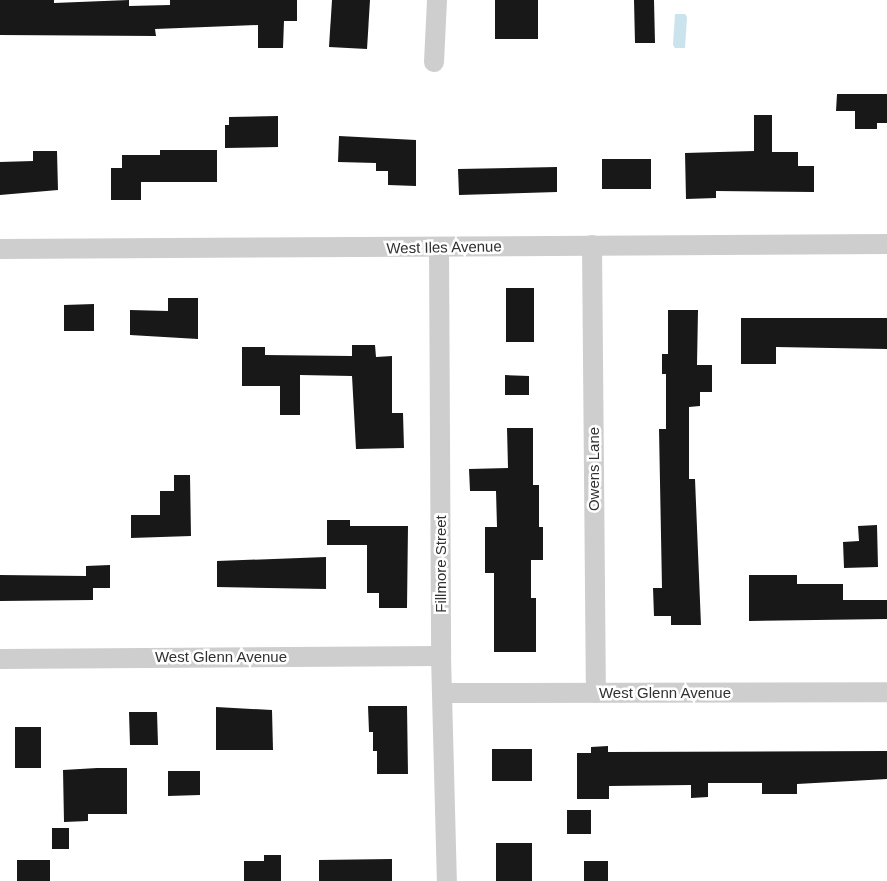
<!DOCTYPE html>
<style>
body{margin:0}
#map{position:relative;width:887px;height:881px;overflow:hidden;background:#fff;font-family:Arial,sans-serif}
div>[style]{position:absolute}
.water>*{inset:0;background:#cbe3ed}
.building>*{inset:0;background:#181818}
.street>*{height:20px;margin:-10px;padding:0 10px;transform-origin:10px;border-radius:10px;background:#cecece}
span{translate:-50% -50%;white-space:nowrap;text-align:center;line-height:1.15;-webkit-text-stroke:5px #fff;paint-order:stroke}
.street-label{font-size:15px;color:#313131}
</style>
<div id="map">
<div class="water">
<i style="clip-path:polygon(675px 14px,685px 14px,687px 17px,685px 48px,675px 48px,673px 45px)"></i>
</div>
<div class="building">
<i style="clip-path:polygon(0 0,54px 0,54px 3px,129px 0,129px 6px,170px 5px,170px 0,297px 0,297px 21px,284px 21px,283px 48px,258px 48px,258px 25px,155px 29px,156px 36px,0 35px)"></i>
<i style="clip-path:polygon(332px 0,370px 0,367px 49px,329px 47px)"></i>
<i style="clip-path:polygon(495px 0,538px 0,538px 39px,495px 39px)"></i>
<i style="clip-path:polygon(634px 0,654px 0,655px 43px,635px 43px)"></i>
<i style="clip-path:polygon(837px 94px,887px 94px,887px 123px,877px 123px,877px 129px,855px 129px,855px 111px,836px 111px)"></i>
<i style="clip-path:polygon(754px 115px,772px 115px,772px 152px,798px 152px,798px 166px,814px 166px,814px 192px,716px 191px,716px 198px,686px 199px,685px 153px,754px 151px)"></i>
<i style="clip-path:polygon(278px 116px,278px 147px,225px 148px,225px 125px,229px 125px,229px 117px)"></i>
<i style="clip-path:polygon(339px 136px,416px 140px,416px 186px,388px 185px,388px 171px,376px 171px,376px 163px,338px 162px)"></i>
<i style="clip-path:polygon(160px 150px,217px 150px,217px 182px,141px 182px,141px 200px,111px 200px,111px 168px,122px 168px,122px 155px,160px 155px)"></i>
<i style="clip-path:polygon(33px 151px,57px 151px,58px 190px,0 195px,0 162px,33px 161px)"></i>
<i style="clip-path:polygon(602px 159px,651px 159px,651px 189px,602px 189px)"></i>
<i style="clip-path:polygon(557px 167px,557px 192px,459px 195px,458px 169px)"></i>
<i style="clip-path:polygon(506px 288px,534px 288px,534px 342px,506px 342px)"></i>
<i style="clip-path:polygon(168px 298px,198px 298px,198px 339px,130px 335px,130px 310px,168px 311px)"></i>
<i style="clip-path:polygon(94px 304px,94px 331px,64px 331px,64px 305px)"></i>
<i style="clip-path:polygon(668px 310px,698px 310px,697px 365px,712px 365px,712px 392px,700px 392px,700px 406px,689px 407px,689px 479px,695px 479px,701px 625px,671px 625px,671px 616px,654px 616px,653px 588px,662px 588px,659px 429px,666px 429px,666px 374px,662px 374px,662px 354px,668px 354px)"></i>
<i style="clip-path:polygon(741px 318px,887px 318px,887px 349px,776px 347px,776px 364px,741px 364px)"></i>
<i style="clip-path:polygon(352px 345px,375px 345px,376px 357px,392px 356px,392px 413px,403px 413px,404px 448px,356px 449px,352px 376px,300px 375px,300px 415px,280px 415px,280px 386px,242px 386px,242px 347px,265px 347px,265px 355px,352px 356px)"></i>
<i style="clip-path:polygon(505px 375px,529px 376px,529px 395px,505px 395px)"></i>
<i style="clip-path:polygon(507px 428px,533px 428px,533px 485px,539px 485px,539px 527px,543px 527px,543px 560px,531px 560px,531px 598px,536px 598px,536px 652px,494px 652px,494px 573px,485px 573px,485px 527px,497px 527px,496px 491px,470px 491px,469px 469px,508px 468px)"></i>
<i style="clip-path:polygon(174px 475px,190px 475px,191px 536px,131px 538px,131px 515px,160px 515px,160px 491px,174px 491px)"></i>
<i style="clip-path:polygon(327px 520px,350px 520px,350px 526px,408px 526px,407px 608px,379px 608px,379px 593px,367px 593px,367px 545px,327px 545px)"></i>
<i style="clip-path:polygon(877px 525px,878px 567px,844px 568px,843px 542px,859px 541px,858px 526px)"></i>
<i style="clip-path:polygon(326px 557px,326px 589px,217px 587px,217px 561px)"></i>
<i style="clip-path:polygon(110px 565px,110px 588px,93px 588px,93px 600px,0 601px,0 575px,86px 576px,86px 566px)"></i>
<i style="clip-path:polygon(749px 575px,797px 575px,797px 584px,843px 584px,843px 600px,887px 600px,887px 619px,749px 621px)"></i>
<i style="clip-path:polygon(368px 706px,407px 706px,408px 774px,377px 774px,377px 751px,373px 751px,373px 732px,369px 732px)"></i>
<i style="clip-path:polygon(216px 707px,272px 710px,273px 750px,216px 750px)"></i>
<i style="clip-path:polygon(129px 712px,157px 712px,158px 745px,130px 745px)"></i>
<i style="clip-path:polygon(15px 727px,41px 727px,41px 768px,15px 768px)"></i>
<i style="clip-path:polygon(608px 746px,608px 752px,887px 751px,887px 779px,797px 784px,797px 794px,762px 794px,762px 783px,708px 783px,708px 797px,691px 798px,691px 785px,609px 786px,609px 799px,577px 799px,577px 753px,591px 753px,591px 747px)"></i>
<i style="clip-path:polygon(492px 749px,532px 749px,532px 781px,492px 781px)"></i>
<i style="clip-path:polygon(97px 768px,127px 768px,127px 814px,88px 814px,88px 821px,64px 822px,63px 770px)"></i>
<i style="clip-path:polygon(168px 771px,200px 771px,200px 795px,168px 796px)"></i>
<i style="clip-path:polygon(567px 810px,591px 810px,591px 834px,567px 834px)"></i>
<i style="clip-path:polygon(52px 828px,69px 828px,69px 849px,52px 849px)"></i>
<i style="clip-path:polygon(496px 843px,532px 843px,532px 881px,496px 881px)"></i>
<i style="clip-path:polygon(264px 855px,281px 855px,281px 881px,244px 881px,244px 861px,264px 861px)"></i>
<i style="clip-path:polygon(392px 859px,392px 881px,319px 881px,319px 860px)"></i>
<i style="clip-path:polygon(17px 860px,50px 860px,50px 881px,17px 881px)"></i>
<i style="clip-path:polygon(584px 861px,608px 861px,608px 881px,584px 881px)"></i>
</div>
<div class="street">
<i style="left:434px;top:62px;width:62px;rotate:-87.2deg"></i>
<i style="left:592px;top:245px;width:448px;rotate:89.5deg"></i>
<i style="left:439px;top:247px;width:409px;rotate:89.7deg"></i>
<i style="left:441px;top:656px;width:225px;rotate:88.5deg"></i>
<i style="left:0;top:249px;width:887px;rotate:-0.32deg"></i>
<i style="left:0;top:659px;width:441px;rotate:-0.4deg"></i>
<i style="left:443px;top:693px;width:444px;rotate:-0.1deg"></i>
</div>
<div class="street-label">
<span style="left:444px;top:247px;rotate:-1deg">West Iles Avenue</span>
<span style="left:594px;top:469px;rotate:-90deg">Owens Lane</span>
<span style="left:441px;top:564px;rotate:-90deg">Fillmore Street</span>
<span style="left:221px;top:657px">West Glenn Avenue</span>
<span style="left:665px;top:693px">West Glenn Avenue</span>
</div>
</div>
